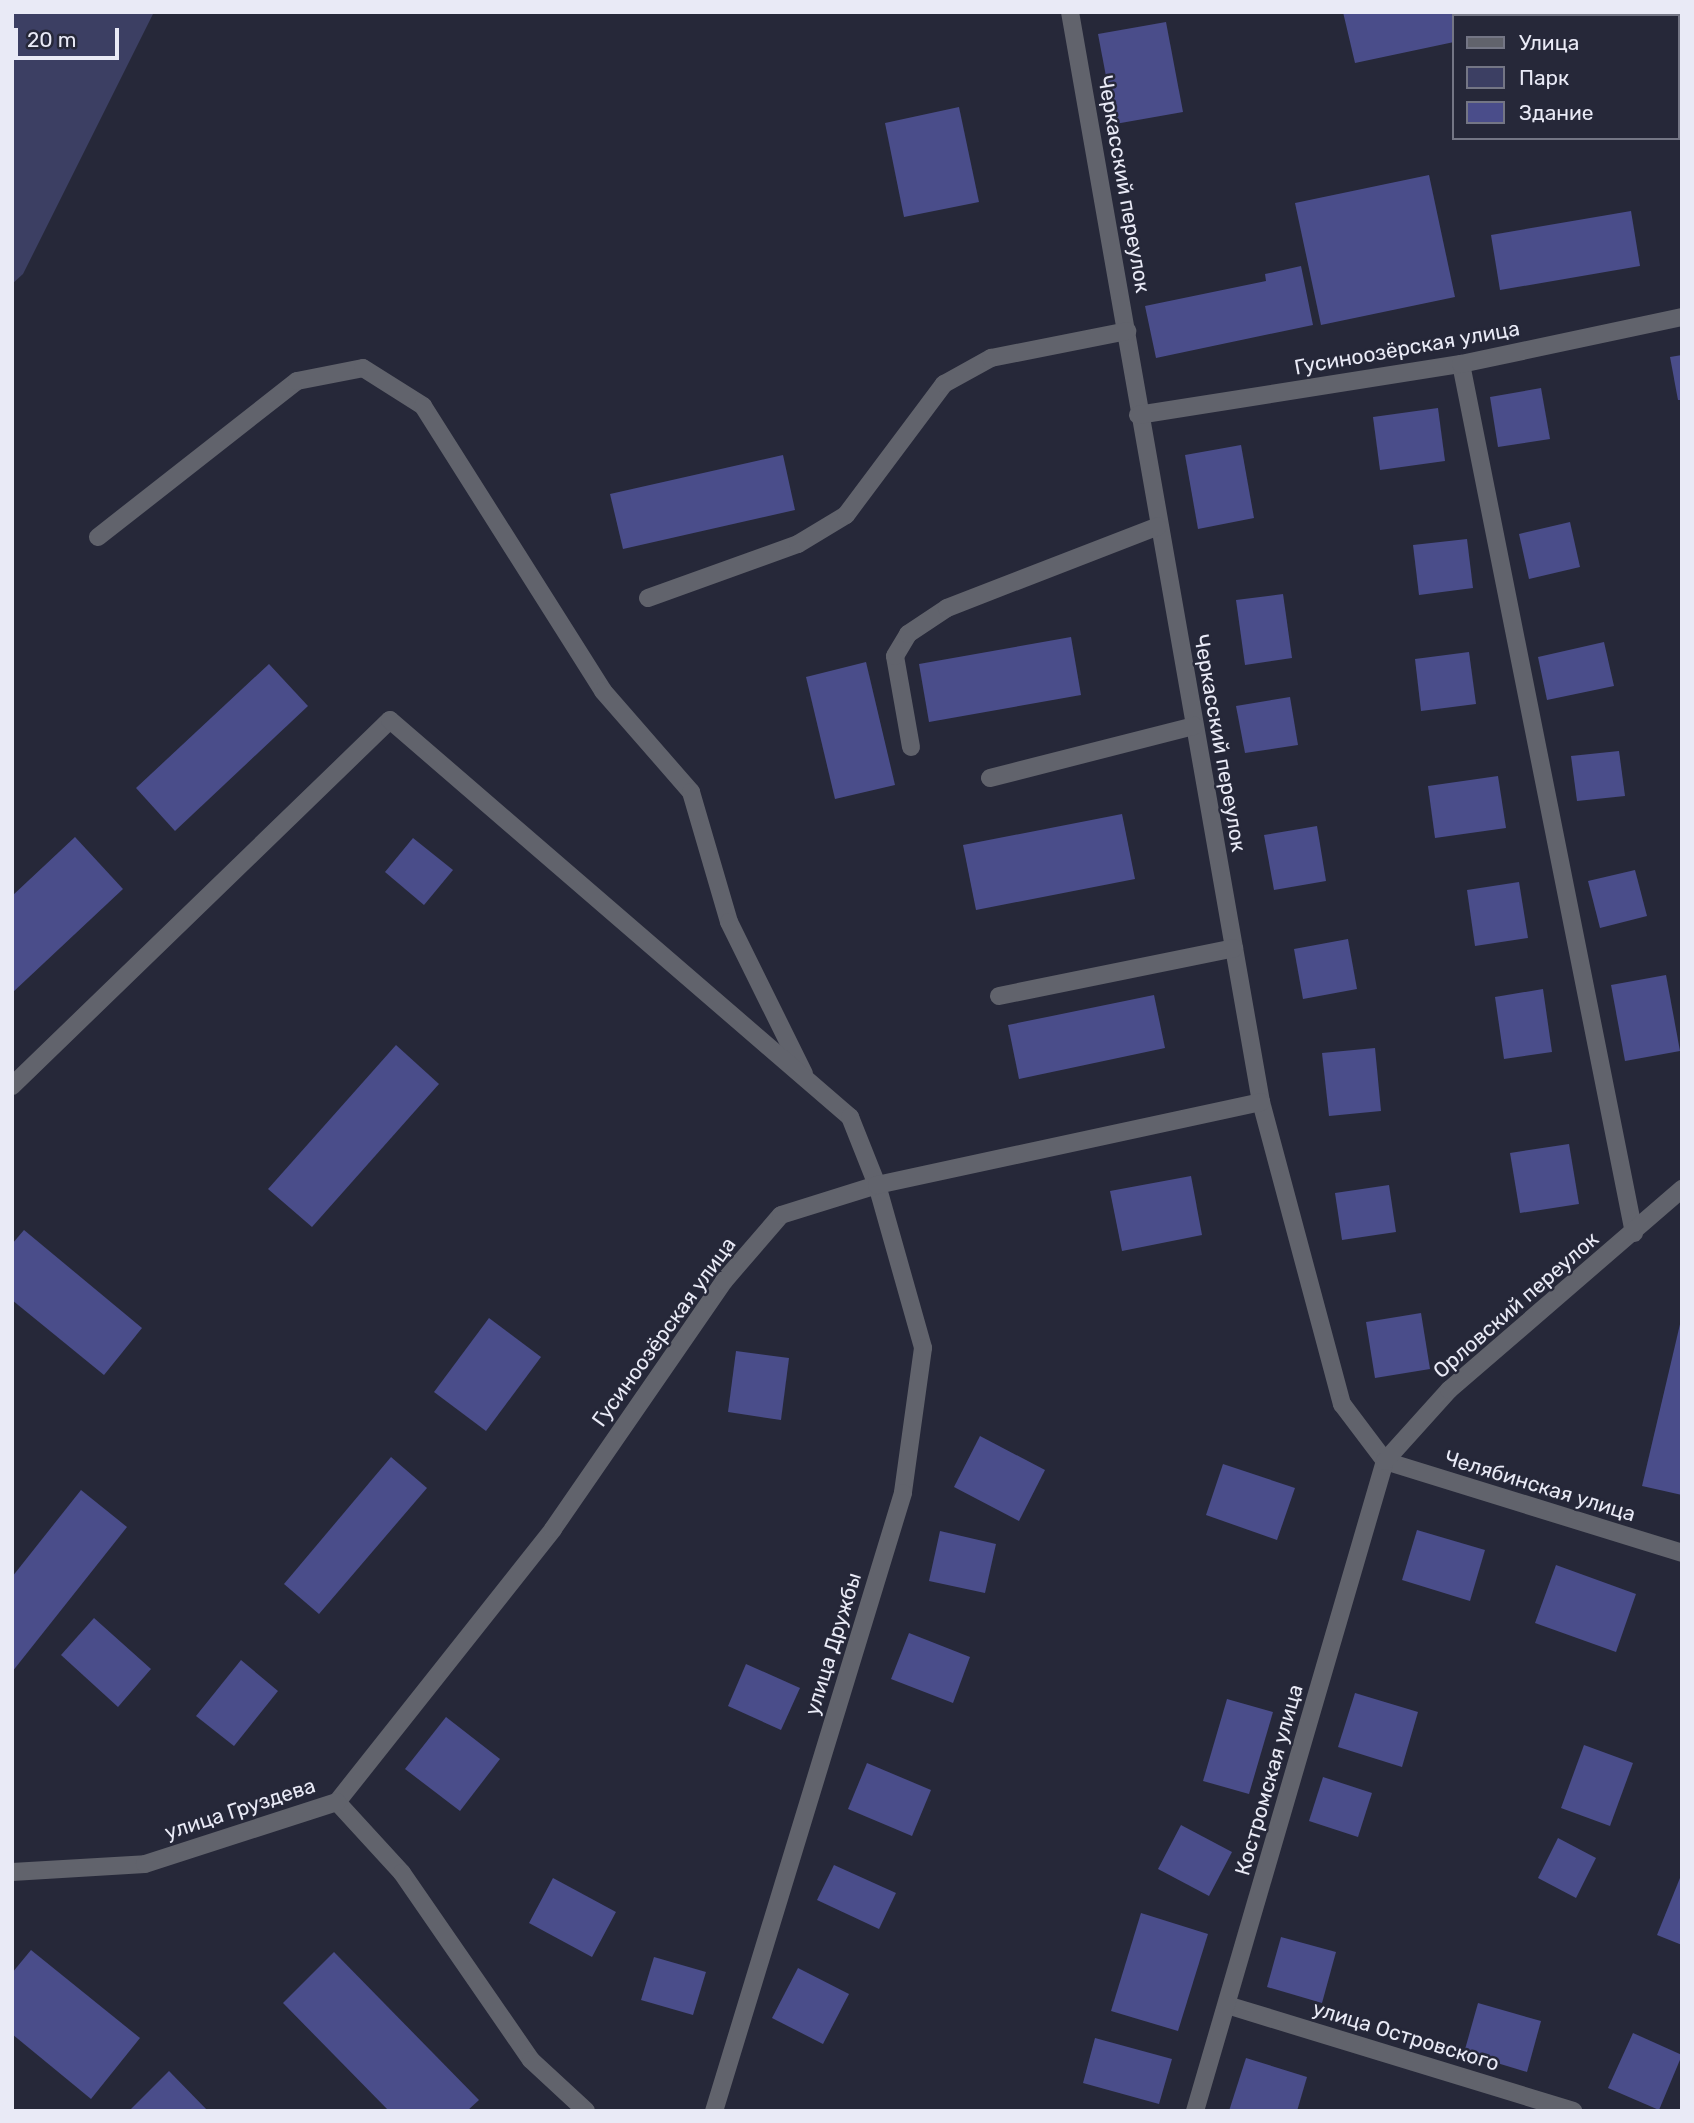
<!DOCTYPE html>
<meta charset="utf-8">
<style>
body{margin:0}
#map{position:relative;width:1694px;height:2123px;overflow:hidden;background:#262839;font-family:Rubik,sans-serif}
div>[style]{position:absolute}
.green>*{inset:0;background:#3c3f63}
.building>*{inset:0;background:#4a4d8a}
.minor>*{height:18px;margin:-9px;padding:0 9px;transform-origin:9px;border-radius:9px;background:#61636c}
span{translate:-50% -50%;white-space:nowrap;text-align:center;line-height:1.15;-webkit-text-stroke:5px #262839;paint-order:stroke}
.street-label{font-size:21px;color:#e9eaf6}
.frame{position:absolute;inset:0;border:14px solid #e9eaf6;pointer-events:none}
.legend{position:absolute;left:1452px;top:14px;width:228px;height:126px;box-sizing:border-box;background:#262839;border:2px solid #747685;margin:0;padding:9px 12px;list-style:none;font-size:21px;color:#e9eaf6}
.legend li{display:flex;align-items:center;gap:14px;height:35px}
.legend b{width:35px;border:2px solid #747685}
.scale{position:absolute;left:14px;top:28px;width:105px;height:32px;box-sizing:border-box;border:4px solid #e9eaf6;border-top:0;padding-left:9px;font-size:21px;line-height:24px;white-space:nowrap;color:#e9eaf6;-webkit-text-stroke:5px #262839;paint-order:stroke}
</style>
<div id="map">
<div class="green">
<i style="clip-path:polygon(12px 12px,154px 12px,23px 274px,12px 284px)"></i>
</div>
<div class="building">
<i style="clip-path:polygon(1343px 12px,1483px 12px,1483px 16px,1454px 16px,1454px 42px,1355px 63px)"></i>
<i style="clip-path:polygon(1166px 22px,1183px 112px,1115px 124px,1098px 34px)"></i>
<i style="clip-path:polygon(959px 107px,979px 202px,904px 217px,885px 123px)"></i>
<i style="clip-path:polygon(1429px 175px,1455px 297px,1321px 325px,1295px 203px)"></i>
<i style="clip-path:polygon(1631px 211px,1640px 266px,1500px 290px,1491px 235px)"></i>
<i style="clip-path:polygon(1301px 266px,1313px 325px,1156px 358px,1145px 306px,1266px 281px,1265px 274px)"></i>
<i style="clip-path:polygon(1682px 355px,1682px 400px,1678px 400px,1670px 357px)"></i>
<i style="clip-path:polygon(1541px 388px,1550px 439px,1498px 447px,1490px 397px)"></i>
<i style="clip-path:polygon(1438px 408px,1445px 461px,1380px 470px,1373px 417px)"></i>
<i style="clip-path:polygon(1241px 445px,1254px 518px,1198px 529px,1185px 455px)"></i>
<i style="clip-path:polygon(783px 455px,795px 510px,623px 549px,610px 494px)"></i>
<i style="clip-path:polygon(1570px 522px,1580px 567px,1529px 579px,1519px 534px)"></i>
<i style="clip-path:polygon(1467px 539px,1473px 588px,1419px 595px,1413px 545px)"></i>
<i style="clip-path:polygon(1283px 594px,1292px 658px,1245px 665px,1236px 600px)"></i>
<i style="clip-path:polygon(1071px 637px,1081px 695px,929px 722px,919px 664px)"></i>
<i style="clip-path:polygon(1604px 642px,1614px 686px,1547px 700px,1538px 657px)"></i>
<i style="clip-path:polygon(1469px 652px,1476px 704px,1421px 711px,1415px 659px)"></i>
<i style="clip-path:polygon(866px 662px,895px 785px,835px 799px,806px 677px)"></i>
<i style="clip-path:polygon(269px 664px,308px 706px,175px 831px,136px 788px)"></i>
<i style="clip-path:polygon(1290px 697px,1298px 745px,1245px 753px,1236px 706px)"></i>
<i style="clip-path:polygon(1619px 751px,1625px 796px,1577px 801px,1571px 756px)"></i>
<i style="clip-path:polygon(1498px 776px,1506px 828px,1435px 838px,1428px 786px)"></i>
<i style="clip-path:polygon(1122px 814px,1135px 879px,976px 910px,963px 845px)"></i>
<i style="clip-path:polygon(1317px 826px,1326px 881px,1274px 890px,1264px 835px)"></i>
<i style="clip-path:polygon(75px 837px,123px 889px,12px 993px,12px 896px)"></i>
<i style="clip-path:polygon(413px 838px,453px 870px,424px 905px,385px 872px)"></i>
<i style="clip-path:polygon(1635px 870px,1647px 916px,1600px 928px,1588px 881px)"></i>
<i style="clip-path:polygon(1519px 882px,1528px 938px,1475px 946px,1467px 890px)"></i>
<i style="clip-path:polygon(1348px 939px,1357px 989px,1303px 999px,1294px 949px)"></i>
<i style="clip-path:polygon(1666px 975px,1680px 1051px,1625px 1061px,1611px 985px)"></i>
<i style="clip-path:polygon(1543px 989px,1552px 1052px,1504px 1059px,1495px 997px)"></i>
<i style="clip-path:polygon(1154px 995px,1165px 1048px,1019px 1079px,1008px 1025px)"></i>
<i style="clip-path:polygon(396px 1045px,439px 1084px,312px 1227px,268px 1189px)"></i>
<i style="clip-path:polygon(1375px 1048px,1381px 1111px,1329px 1116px,1322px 1053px)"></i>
<i style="clip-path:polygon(1569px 1144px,1579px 1204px,1520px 1213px,1510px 1153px)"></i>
<i style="clip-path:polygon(1191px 1176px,1202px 1235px,1122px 1251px,1110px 1191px)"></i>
<i style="clip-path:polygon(1389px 1185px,1396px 1232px,1342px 1240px,1335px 1193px)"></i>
<i style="clip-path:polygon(24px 1230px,142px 1328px,104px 1375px,12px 1300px,12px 1244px)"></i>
<i style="clip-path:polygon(1421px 1313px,1430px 1369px,1375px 1378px,1366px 1322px)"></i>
<i style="clip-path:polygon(489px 1318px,541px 1357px,486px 1431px,434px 1392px)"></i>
<i style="clip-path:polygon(1681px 1320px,1682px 1320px,1682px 1495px,1642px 1486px)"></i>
<i style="clip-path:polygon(736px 1351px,789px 1358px,781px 1420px,728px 1412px)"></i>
<i style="clip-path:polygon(980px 1436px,1045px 1470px,1019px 1521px,954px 1487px)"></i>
<i style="clip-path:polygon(391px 1457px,427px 1488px,319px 1614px,284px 1584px)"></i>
<i style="clip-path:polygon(1223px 1464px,1295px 1488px,1277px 1540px,1206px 1515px)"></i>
<i style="clip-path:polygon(81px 1490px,127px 1527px,12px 1672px,12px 1577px)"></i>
<i style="clip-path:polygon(1417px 1530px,1485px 1550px,1470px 1601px,1402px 1580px)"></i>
<i style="clip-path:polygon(940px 1531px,996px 1544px,985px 1593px,929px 1581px)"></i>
<i style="clip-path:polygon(1556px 1565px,1636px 1594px,1616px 1652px,1535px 1623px)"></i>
<i style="clip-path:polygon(94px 1618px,151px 1669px,118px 1707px,61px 1655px)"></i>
<i style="clip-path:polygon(909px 1633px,970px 1657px,953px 1703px,891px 1679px)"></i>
<i style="clip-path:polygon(241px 1660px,278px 1691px,234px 1746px,196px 1716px)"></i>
<i style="clip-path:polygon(746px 1664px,800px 1688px,781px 1730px,728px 1706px)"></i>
<i style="clip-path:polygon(1355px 1693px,1418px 1712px,1402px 1767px,1338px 1747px)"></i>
<i style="clip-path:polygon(1227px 1699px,1273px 1712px,1249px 1794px,1203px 1781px)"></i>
<i style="clip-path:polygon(446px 1717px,500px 1759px,460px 1811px,405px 1769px)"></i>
<i style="clip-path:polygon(1584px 1745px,1633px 1763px,1610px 1826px,1561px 1808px)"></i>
<i style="clip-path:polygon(867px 1763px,931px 1790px,912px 1836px,848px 1809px)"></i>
<i style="clip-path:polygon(1323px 1777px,1372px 1793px,1358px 1837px,1309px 1821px)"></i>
<i style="clip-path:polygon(1181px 1825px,1232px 1852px,1209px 1896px,1158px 1869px)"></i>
<i style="clip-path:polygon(1558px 1838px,1596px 1858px,1576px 1898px,1538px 1878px)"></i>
<i style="clip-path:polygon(834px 1865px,896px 1893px,879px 1929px,817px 1900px)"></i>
<i style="clip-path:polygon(1682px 1873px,1682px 1945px,1657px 1935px)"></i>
<i style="clip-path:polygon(553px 1878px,616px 1912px,592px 1957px,529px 1923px)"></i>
<i style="clip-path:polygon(1141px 1913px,1208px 1934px,1178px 2031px,1111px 2011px)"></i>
<i style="clip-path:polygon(1281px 1937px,1336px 1952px,1322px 2003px,1267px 1987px)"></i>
<i style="clip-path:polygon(31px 1950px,140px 2038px,91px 2099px,12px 2034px,12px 1973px)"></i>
<i style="clip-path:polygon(334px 1952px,479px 2100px,467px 2111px,389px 2111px,283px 2003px)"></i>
<i style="clip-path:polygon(654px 1957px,706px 1972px,693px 2015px,641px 2000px)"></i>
<i style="clip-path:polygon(798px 1968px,849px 1994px,823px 2044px,772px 2018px)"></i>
<i style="clip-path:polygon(1478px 2003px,1541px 2021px,1527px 2072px,1464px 2053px)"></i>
<i style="clip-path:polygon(1633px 2033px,1682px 2055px,1659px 2110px,1608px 2088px)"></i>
<i style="clip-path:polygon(1095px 2038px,1172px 2059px,1159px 2104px,1083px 2083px)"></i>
<i style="clip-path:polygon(1246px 2058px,1307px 2077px,1297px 2111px,1229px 2111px)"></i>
<i style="clip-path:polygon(169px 2071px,208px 2111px,129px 2111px)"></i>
</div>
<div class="minor">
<i style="left:1070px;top:12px;width:1107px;rotate:80.06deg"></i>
<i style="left:1261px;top:1102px;width:313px;rotate:75deg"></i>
<i style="left:1342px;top:1404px;width:71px;rotate:53deg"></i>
<i style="left:1461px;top:364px;width:886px;rotate:78.74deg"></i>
<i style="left:1138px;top:415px;width:327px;rotate:-9deg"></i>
<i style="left:1461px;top:364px;width:226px;rotate:-12deg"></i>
<i style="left:98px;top:537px;width:253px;rotate:-38.1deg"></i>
<i style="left:297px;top:381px;width:67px;rotate:-11.1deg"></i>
<i style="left:363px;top:368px;width:71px;rotate:32.3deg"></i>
<i style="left:423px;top:406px;width:337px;rotate:57.7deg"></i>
<i style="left:603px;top:691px;width:134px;rotate:48.9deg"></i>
<i style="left:691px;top:792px;width:135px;rotate:73.7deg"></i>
<i style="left:729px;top:922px;width:169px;rotate:63.7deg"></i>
<i style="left:648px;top:598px;width:159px;rotate:-19.8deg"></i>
<i style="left:798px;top:544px;width:56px;rotate:-31.1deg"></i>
<i style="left:846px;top:515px;width:164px;rotate:-53.2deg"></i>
<i style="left:944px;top:384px;width:54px;rotate:-29deg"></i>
<i style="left:991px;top:358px;width:139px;rotate:-11.2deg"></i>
<i style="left:911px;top:747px;width:92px;rotate:-100deg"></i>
<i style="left:895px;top:656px;width:26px;rotate:-59deg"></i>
<i style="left:908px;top:634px;width:47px;rotate:-33.7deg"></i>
<i style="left:947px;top:608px;width:226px;rotate:-21.2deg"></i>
<i style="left:990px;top:778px;width:211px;rotate:-14.3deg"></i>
<i style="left:999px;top:996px;width:240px;rotate:-11.5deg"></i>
<i style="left:12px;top:1086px;width:526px;rotate:-44.08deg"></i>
<i style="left:390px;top:720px;width:608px;rotate:40.8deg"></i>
<i style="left:850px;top:1117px;width:73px;rotate:68.3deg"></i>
<i style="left:877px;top:1185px;width:169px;rotate:74.2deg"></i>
<i style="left:923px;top:1348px;width:146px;rotate:97.9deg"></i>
<i style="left:903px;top:1493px;width:646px;rotate:107deg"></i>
<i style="left:1385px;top:1461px;width:311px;rotate:17.2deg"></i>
<i style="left:337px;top:1802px;width:348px;rotate:-51.6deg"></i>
<i style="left:553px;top:1529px;width:301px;rotate:-55.4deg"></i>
<i style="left:724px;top:1281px;width:87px;rotate:-49.2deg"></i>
<i style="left:781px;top:1215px;width:101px;rotate:-17.4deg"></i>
<i style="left:877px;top:1185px;width:393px;rotate:-12.2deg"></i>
<i style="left:337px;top:1802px;width:96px;rotate:47.5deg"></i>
<i style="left:402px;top:1873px;width:227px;rotate:55.4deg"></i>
<i style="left:531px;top:2060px;width:75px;rotate:42.8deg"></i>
<i style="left:12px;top:1872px;width:133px;rotate:-3.4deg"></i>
<i style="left:145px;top:1864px;width:202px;rotate:-17.9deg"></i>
<i style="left:1227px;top:2005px;width:362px;rotate:17deg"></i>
<i style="left:1195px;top:2111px;width:677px;rotate:-73.71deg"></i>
<i style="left:1385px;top:1461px;width:96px;rotate:-48deg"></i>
<i style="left:1449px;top:1390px;width:308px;rotate:-40.8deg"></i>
</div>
<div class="street-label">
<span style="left:1124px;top:184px;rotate:80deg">Черкасский переулок</span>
<span style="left:1407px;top:348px;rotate:-10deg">Гусиноозёрская улица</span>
<span style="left:1220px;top:743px;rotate:80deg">Черкасский переулок</span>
<span style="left:1516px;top:1305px;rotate:-41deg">Орловский переулок</span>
<span style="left:664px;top:1332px;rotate:-54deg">Гусиноозёрская улица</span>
<span style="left:1540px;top:1486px;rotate:17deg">Челябинская улица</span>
<span style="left:833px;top:1644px;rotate:-73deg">улица Дружбы</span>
<span style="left:1269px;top:1780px;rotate:-74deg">Костромская улица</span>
<span style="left:240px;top:1809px;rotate:-18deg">улица Груздева</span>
<span style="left:1406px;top:2036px;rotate:17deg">улица Островского</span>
</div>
<div class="frame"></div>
<ul class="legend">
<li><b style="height:9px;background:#61636c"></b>Улица</li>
<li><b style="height:19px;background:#3c3f63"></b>Парк</li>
<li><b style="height:19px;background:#4a4d8a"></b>Здание</li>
</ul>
<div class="scale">20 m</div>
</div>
